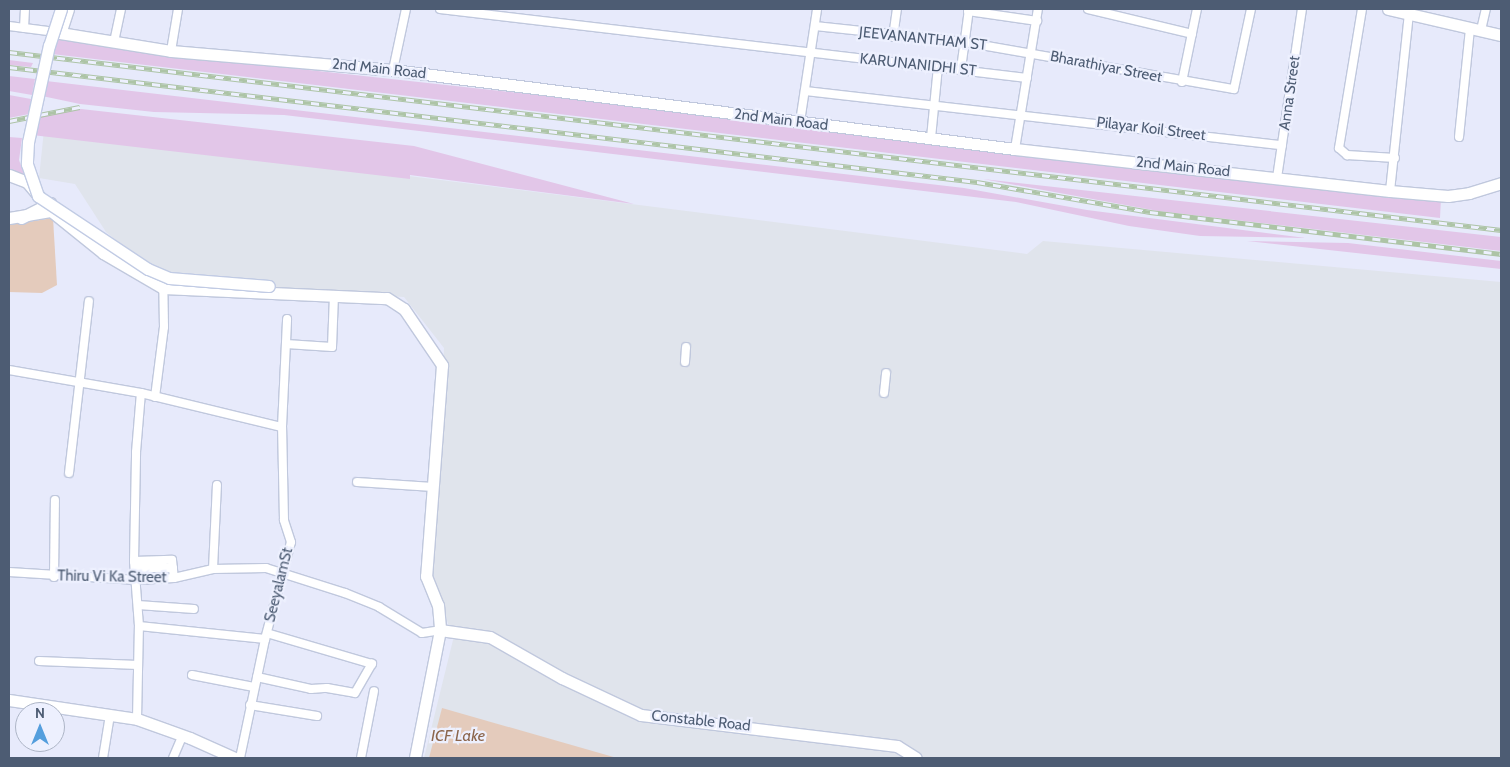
<!DOCTYPE html>
<style>
body{margin:0}
#map{position:relative;width:1510px;height:767px;overflow:hidden;background:#e7eafb;font-family:Cabin,sans-serif}
div>[style]{position:absolute}
.industrial>*{inset:0;background:#e0e4ec}
.green>*{inset:0;background:#e2c6e8}
.water>*{inset:0;background:#e4cbbc}
.roads{filter:drop-shadow(1px 0 #c0c8dd) drop-shadow(-1px 0 #c0c8dd) drop-shadow(0 1px #c0c8dd) drop-shadow(0 -1px #c0c8dd)}
.street>*{height:8px;margin:-4px;padding:0 4px;transform-origin:4px;border-radius:4px;background:#fff}
.secondary>*{height:11px;margin:-5.5px;padding:0 5.5px;transform-origin:5.5px;border-radius:5.5px;background:#fff}
.rail>*{height:4.5px;margin-top:-2.25px;transform-origin:0;background:repeating-linear-gradient(90deg,#edf0fe 0 8px,#adc4a6 0 16px);box-sizing:border-box;border-block:1px solid #adc4a6}
.bridges{filter:drop-shadow(1px 0 #c1cbe4) drop-shadow(-1px 0 #c1cbe4) drop-shadow(0 1px #c1cbe4) drop-shadow(0 -1px #c1cbe4)}
.secondary-bridge>*{height:11px;margin:-5.5px;padding:0 5.5px;transform-origin:5.5px;border-radius:5.5px;background:#fff}
span{translate:-50% -50%;white-space:nowrap;text-align:center;line-height:1.15;-webkit-text-stroke:4.5px #edf0fe;paint-order:stroke}
.street-label{font-size:15px;color:#4d5c73}
.water-label{font-size:16px;color:#8b654c;font-style:italic}
.frame{position:absolute;inset:0;border:10px solid #4d5c73;pointer-events:none}
.north{position:absolute;left:15px;top:702px;width:50px;height:50px;box-sizing:border-box;background:#edf0fe;border:1px solid #adb5c6;border-radius:50%;rotate:0deg;font-size:14px;font-weight:700;line-height:20px;text-align:center;color:#4d5c73}
.north::after{content:'';display:block;margin:auto;width:18px;height:22px;background:#549edd;clip-path:polygon(50% 0,100% 100%,50% 72%,0 100%)}
</style>
<div id="map">
<div class="industrial">
<i style="clip-path:polygon(44px 130px,1027px 254px,1043px 241px,1501px 282px,1501px 758px,424px 758px,453px 640px,432px 571px,444px 348px,404px 297px,168px 283px,106px 232px,75px 184px,39px 178px)"></i>
</div>
<div class="green">
<i style="clip-path:polygon(55px 35px,171px 55px,702px 113px,874px 137px,1441px 198px,1440px 218px,52px 54px)"></i>
<i style="clip-path:polygon(9px 60px,33px 63px,31px 67px,9px 65px)"></i>
<i style="clip-path:polygon(9px 76px,35px 79px,32px 95px,9px 91px)"></i>
<i style="clip-path:polygon(46px 81px,964px 188px,1087px 210px,1306px 238px,1200px 236px,1129px 226px,1016px 202px,284px 115px,154px 112px,80px 104px,42px 96px)"></i>
<i style="clip-path:polygon(9px 95px,31px 99px,29px 114px,9px 118px)"></i>
<i style="clip-path:polygon(81px 109px,414px 146px,634px 204px,410px 175px,410px 179px,32px 135px,36px 117px)"></i>
<i style="clip-path:polygon(9px 137px,22px 138px,19px 160px,25px 177px,9px 171px)"></i>
<i style="clip-path:polygon(983px 179px,1501px 237px,1501px 251px,1158px 211px)"></i>
<i style="clip-path:polygon(1247px 241px,1348px 243px,1501px 261px,1501px 269px)"></i>
</div>
<div class="water">
<i style="clip-path:polygon(53px 218px,57px 285px,42px 293px,9px 292px,9px 225px)"></i>
<i style="clip-path:polygon(442px 708px,617px 758px,429px 758px)"></i>
</div>
<div class="roads">
<div class="street">
<i style="left:440px;top:9px;width:591px;rotate:6.7deg"></i>
<i style="left:1088px;top:9px;width:107px;rotate:13.5deg"></i>
<i style="left:1362px;top:9px;width:141px;rotate:99.4deg"></i>
<i style="left:1339px;top:148px;width:11px;rotate:41deg"></i>
<i style="left:1347px;top:155px;width:48px;rotate:3.6deg"></i>
<i style="left:968px;top:11px;width:70px;rotate:8.2deg"></i>
<i style="left:9px;top:26px;width:47px;rotate:7.3deg"></i>
<i style="left:815px;top:26px;width:150px;rotate:6.1deg"></i>
<i style="left:964px;top:42px;width:274px;rotate:9.9deg"></i>
<i style="left:1234px;top:89px;width:82px;rotate:-78deg"></i>
<i style="left:24px;top:28px;width:19px;rotate:-87deg"></i>
<i style="left:1481px;top:30px;width:22px;rotate:-77deg"></i>
<i style="left:893px;top:37px;width:28px;rotate:-82deg"></i>
<i style="left:114px;top:42px;width:34px;rotate:-78deg"></i>
<i style="left:171px;top:51px;width:43px;rotate:-80.5deg"></i>
<i style="left:961px;top:69px;width:61px;rotate:-82.4deg"></i>
<i style="left:393px;top:70px;width:62px;rotate:-78deg"></i>
<i style="left:1182px;top:82px;width:75px;rotate:-78.4deg"></i>
<i style="left:805px;top:91px;width:480px;rotate:6.5deg"></i>
<i style="left:800px;top:122px;width:114px;rotate:-81.4deg"></i>
<i style="left:1459px;top:137px;width:110px;rotate:-84.2deg"></i>
<i style="left:931px;top:138px;width:72px;rotate:-84.4deg"></i>
<i style="left:1015px;top:149px;width:142px;rotate:-80.7deg"></i>
<i style="left:1277px;top:178px;width:171px;rotate:-81.6deg"></i>
<i style="left:1390px;top:191px;width:179px;rotate:-83.9deg"></i>
<i style="left:286px;top:344px;width:46px;rotate:3.7deg"></i>
<i style="left:332px;top:347px;width:52px;rotate:-87.8deg"></i>
<i style="left:685px;top:362px;width:15px;rotate:-86deg"></i>
<i style="left:9px;top:370px;width:134px;rotate:9.9deg"></i>
<i style="left:141px;top:393px;width:145px;rotate:13.6deg"></i>
<i style="left:884px;top:393px;width:20px;rotate:-84deg"></i>
<i style="left:155px;top:397px;width:71px;rotate:-82.7deg"></i>
<i style="left:164px;top:327px;width:39px;rotate:-91deg"></i>
<i style="left:69px;top:473px;width:173px;rotate:-83.4deg"></i>
<i style="left:357px;top:482px;width:76px;rotate:3.8deg"></i>
<i style="left:134px;top:561px;width:38px;rotate:-2deg"></i>
<i style="left:172px;top:560px;width:18px;rotate:84deg"></i>
<i style="left:135px;top:568px;width:38px"></i>
<i style="left:213px;top:569px;width:84px;rotate:-87.3deg"></i>
<i style="left:9px;top:572px;width:128px;rotate:3.6deg"></i>
<i style="left:137px;top:580px;width:37px;rotate:-3deg"></i>
<i style="left:174px;top:578px;width:40px;rotate:-13deg"></i>
<i style="left:213px;top:569px;width:53px;rotate:-1.1deg"></i>
<i style="left:266px;top:568px;width:83px;rotate:17.6deg"></i>
<i style="left:345px;top:593px;width:37px;rotate:22deg"></i>
<i style="left:379px;top:607px;width:50px;rotate:31.2deg"></i>
<i style="left:422px;top:633px;width:18px;rotate:-9deg"></i>
<i style="left:54px;top:577px;width:77px;rotate:-89.3deg"></i>
<i style="left:138px;top:605px;width:56px;rotate:4.1deg"></i>
<i style="left:139px;top:626px;width:127px;rotate:5.9deg"></i>
<i style="left:39px;top:661px;width:99px;rotate:2.3deg"></i>
<i style="left:192px;top:675px;width:63px;rotate:11deg"></i>
<i style="left:257px;top:677px;width:55px;rotate:12.5deg"></i>
<i style="left:311px;top:689px;width:16px;rotate:-4deg"></i>
<i style="left:327px;top:688px;width:28px;rotate:10deg"></i>
<i style="left:355px;top:693px;width:34px;rotate:-60deg"></i>
<i style="left:372px;top:664px;width:109px;rotate:-163.6deg"></i>
<i style="left:250px;top:705px;width:68px;rotate:9.3deg"></i>
<i style="left:137px;top:719px;width:93px;rotate:-88.8deg"></i>
<i style="left:139px;top:626px;width:65px;rotate:-94.4deg"></i>
<i style="left:134px;top:561px;width:109px;rotate:-88.9deg"></i>
<i style="left:136px;top:452px;width:59px;rotate:-85.2deg"></i>
<i style="left:103px;top:758px;width:44px;rotate:-80.8deg"></i>
<i style="left:173px;top:758px;width:25px;rotate:-67deg"></i>
<i style="left:240px;top:758px;width:122px;rotate:-78.1deg"></i>
<i style="left:265px;top:639px;width:100px;rotate:-75deg"></i>
<i style="left:291px;top:542px;width:23px;rotate:-108deg"></i>
<i style="left:284px;top:520px;width:93px;rotate:-91.2deg"></i>
<i style="left:282px;top:427px;width:108px;rotate:-87.3deg"></i>
<i style="left:361px;top:758px;width:68px;rotate:-79deg"></i>
</div>
<div class="secondary">
<i style="left:68px;top:9px;width:25px;rotate:108deg"></i>
<i style="left:60px;top:33px;width:112px;rotate:9.2deg"></i>
<i style="left:171px;top:51px;width:223px;rotate:4.9deg"></i>
<i style="left:393px;top:70px;width:627px;rotate:7.24deg"></i>
<i style="left:1015px;top:149px;width:377px;rotate:6.4deg"></i>
<i style="left:1390px;top:191px;width:58px;rotate:4.9deg"></i>
<i style="left:1448px;top:196px;width:21px;rotate:-8deg"></i>
<i style="left:1469px;top:193px;width:34px;rotate:-17deg"></i>
<i style="left:1388px;top:9px;width:116px;rotate:13deg"></i>
<i style="left:9px;top:175px;width:19px;rotate:21deg"></i>
<i style="left:27px;top:182px;width:38px;rotate:50deg"></i>
<i style="left:51px;top:211px;width:67px;rotate:38.9deg"></i>
<i style="left:103px;top:253px;width:69px;rotate:30.3deg"></i>
<i style="left:163px;top:288px;width:224px;rotate:2.6deg"></i>
<i style="left:387px;top:298px;width:20px;rotate:33deg"></i>
<i style="left:404px;top:309px;width:68px;rotate:55.8deg"></i>
<i style="left:442px;top:365px;width:212px;rotate:94.3deg"></i>
<i style="left:426px;top:576px;width:31px;rotate:68deg"></i>
<i style="left:438px;top:605px;width:25px;rotate:85deg"></i>
<i style="left:440px;top:630px;width:130px;rotate:101.1deg"></i>
<i style="left:9px;top:218px;width:43px;rotate:-9.5deg"></i>
<i style="left:21px;top:218px;width:33px;rotate:-27deg"></i>
<i style="left:440px;top:630px;width:50px;rotate:8deg"></i>
<i style="left:490px;top:637px;width:83px;rotate:29.7deg"></i>
<i style="left:562px;top:678px;width:87px;rotate:25.1deg"></i>
<i style="left:641px;top:715px;width:258px;rotate:6.9deg"></i>
<i style="left:897px;top:746px;width:22px;rotate:32deg"></i>
<i style="left:9px;top:700px;width:129px;rotate:8.4deg"></i>
<i style="left:137px;top:719px;width:56px;rotate:19.7deg"></i>
<i style="left:190px;top:738px;width:49px;rotate:24deg"></i>
</div>
</div>
<div class="rail">
<i style="left:9px;top:52px;width:1503px;rotate:6.8deg"></i>
<i style="left:9px;top:67px;width:975px;rotate:6.78deg"></i>
<i style="left:977px;top:182px;width:176px;rotate:9.8deg"></i>
<i style="left:1150px;top:212px;width:354px;rotate:6.8deg"></i>
<i style="left:9px;top:121px;width:72px;rotate:-11.2deg"></i>
</div>
<div class="bridges">
<div class="secondary-bridge">
<i style="left:61px;top:9px;width:38px;rotate:108deg"></i>
<i style="left:49px;top:45px;width:99px;rotate:102.2deg"></i>
<i style="left:28px;top:142px;width:22px;rotate:93deg"></i>
<i style="left:27px;top:164px;width:34px;rotate:71deg"></i>
<i style="left:38px;top:196px;width:132px;rotate:33.6deg"></i>
<i style="left:148px;top:269px;width:23px;rotate:23deg"></i>
<i style="left:169px;top:278px;width:100px;rotate:4.6deg"></i>
</div>
</div>
<div class="street-label">
<span style="left:923px;top:39px;rotate:6deg">JEEVANANTHAM ST</span>
<span style="left:918px;top:65px;rotate:6deg">KARUNANIDHI ST</span>
<span style="left:1106px;top:67px;rotate:11deg">Bharathiyar Street</span>
<span style="left:379px;top:69px;rotate:6deg">2nd Main Road</span>
<span style="left:1290px;top:93px;rotate:-82deg">Anna Street</span>
<span style="left:781px;top:120px;rotate:7deg">2nd Main Road</span>
<span style="left:1151px;top:129px;rotate:7deg">Pilayar Koil Street</span>
<span style="left:1183px;top:167px;rotate:6deg">2nd Main Road</span>
<span style="left:112px;top:577px;rotate:1deg">Thiru Vi Ka Street</span>
<span style="left:279px;top:585px;rotate:-76deg">SeeyalamSt</span>
<span style="left:701px;top:721px;rotate:6deg">Constable Road</span>
</div>
<div class="water-label">
<span style="left:458px;top:736px">ICF Lake</span>
</div>
<div class="frame"></div>
<div class="north">N</div>
</div>
